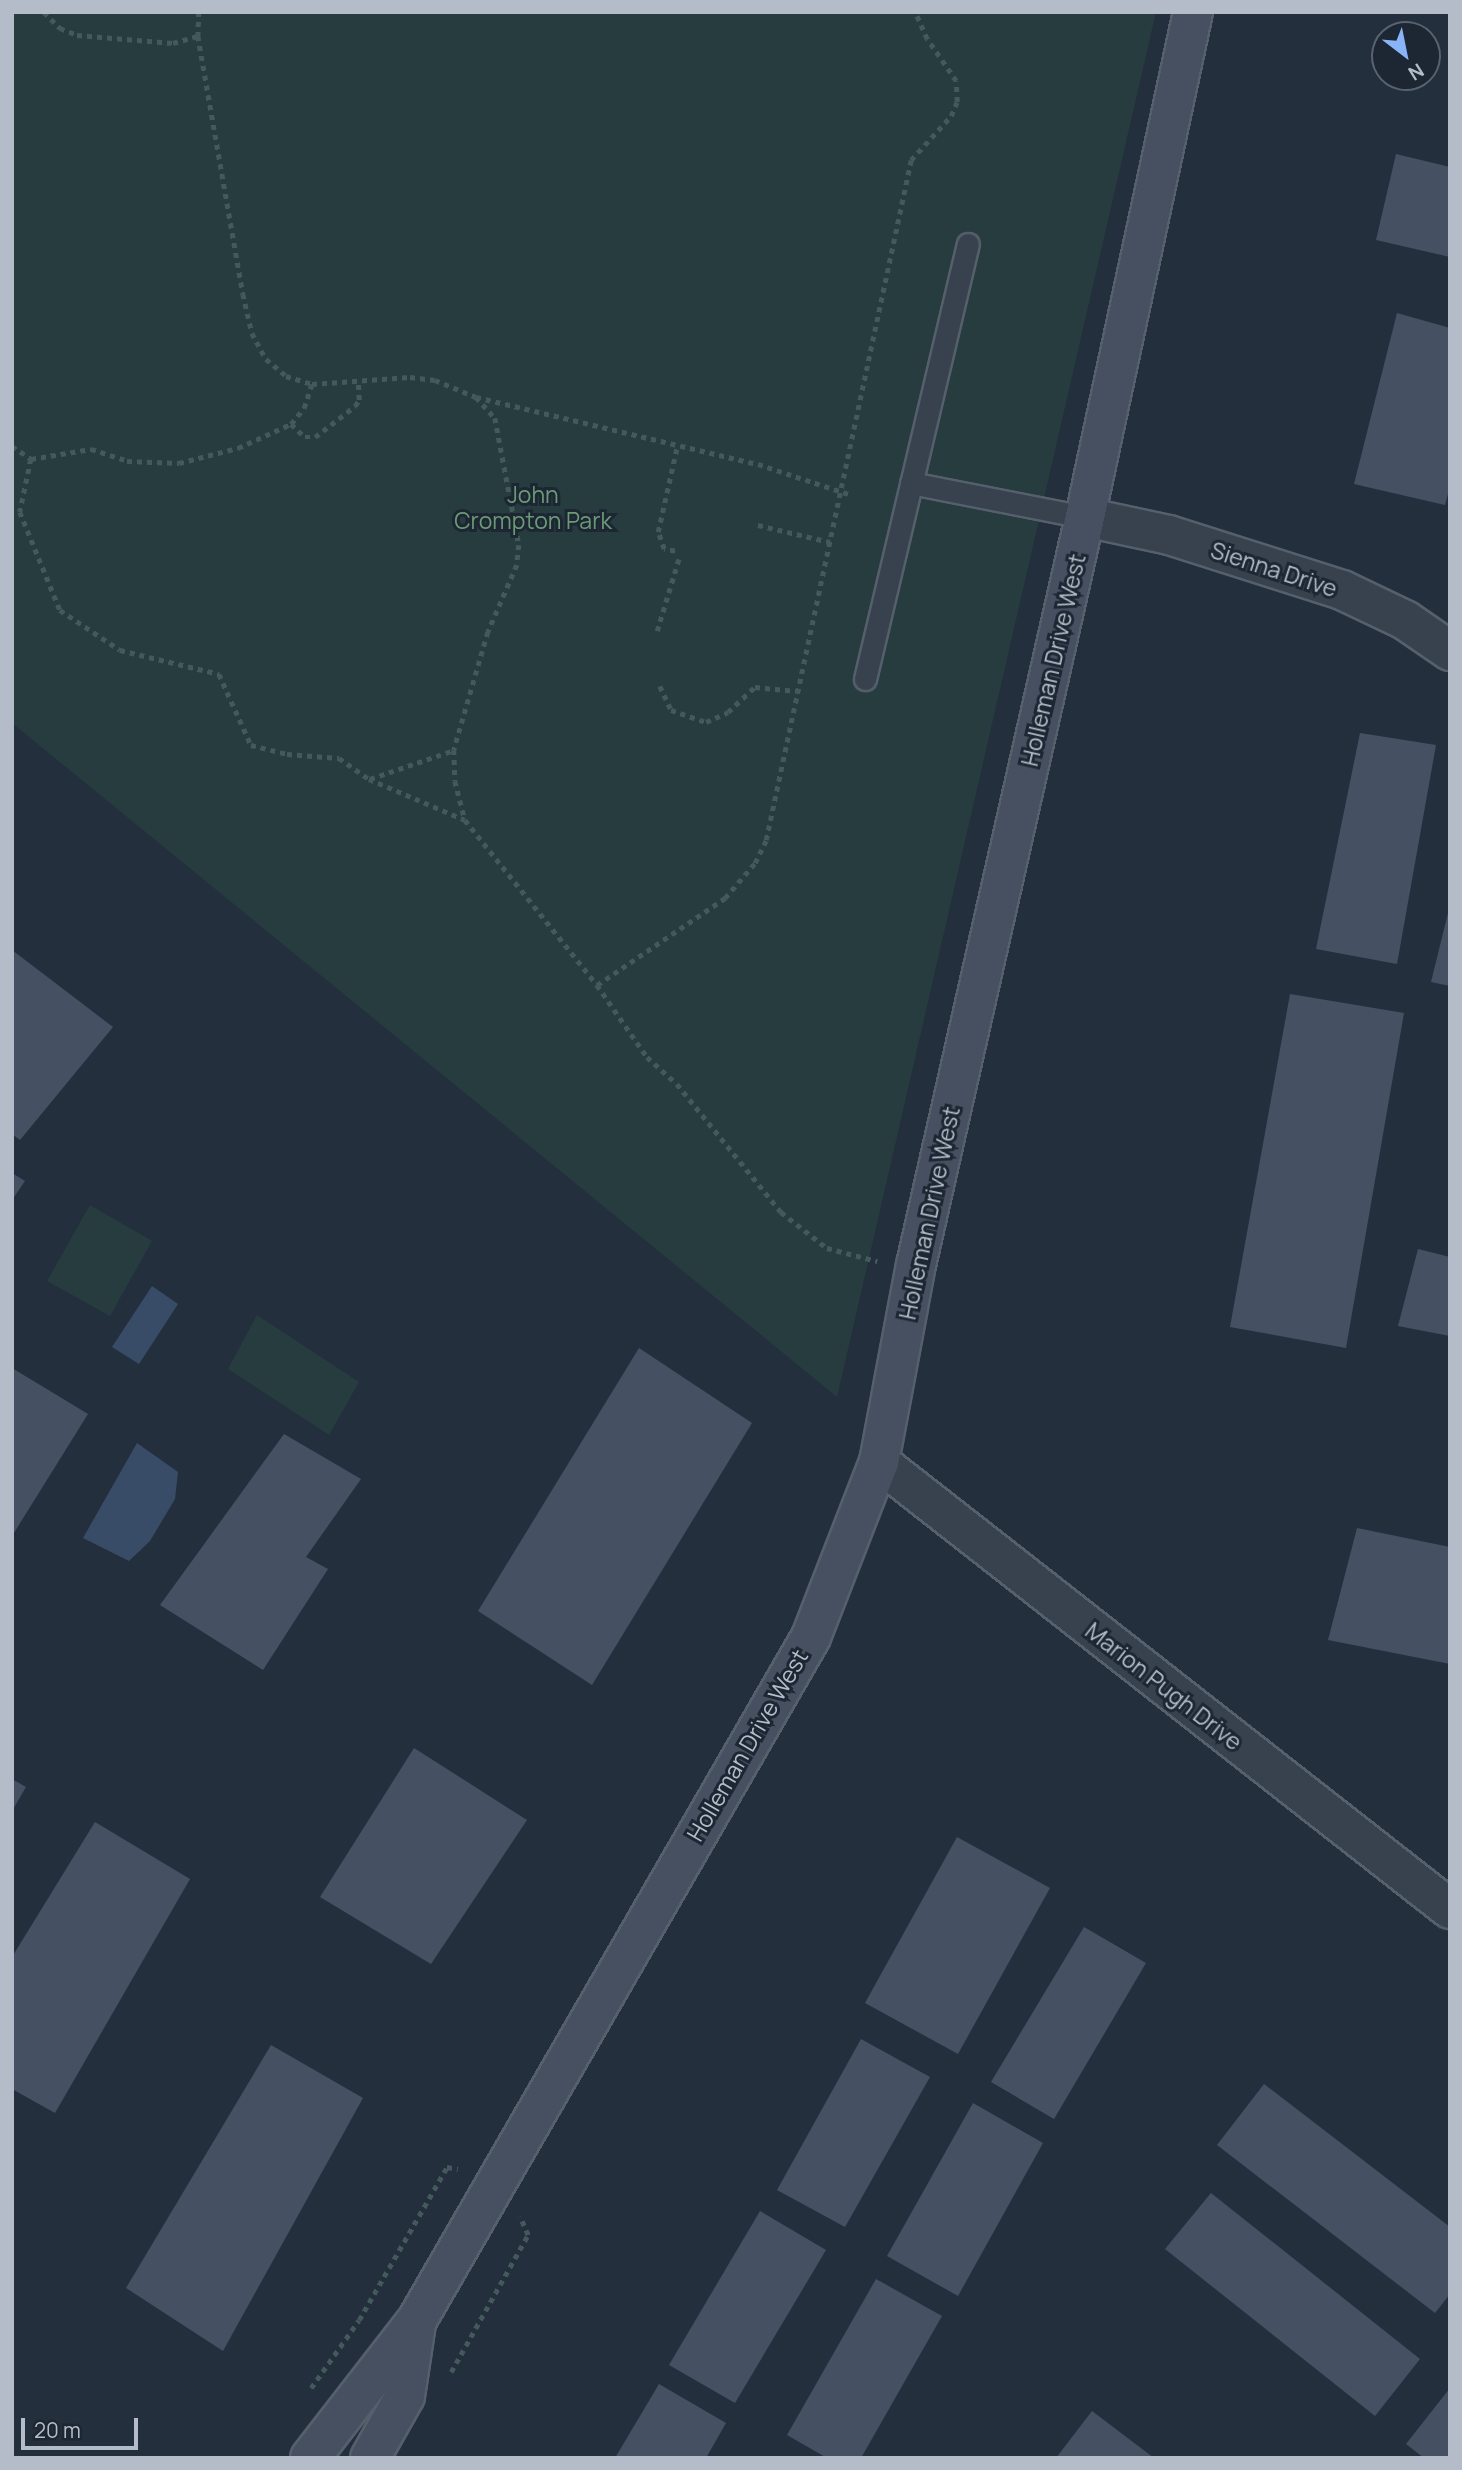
<!DOCTYPE html>
<style>
body{margin:0}
#map{position:relative;width:1462px;height:2470px;overflow:hidden;background:#242f3e;font-family:Manrope,sans-serif}
div>[style]{position:absolute}
.green>*{inset:0;background:#263c3f}
.water>*{inset:0;background:#394c67}
.building>*{inset:0;background:#455162}
.path>*{height:4.5px;margin-top:-2.25px;transform-origin:0;background:repeating-linear-gradient(90deg,#44595c 0 5px,transparent 0 10px)}
.roads{filter:drop-shadow(2px 0 #565f6c) drop-shadow(-2px 0 #565f6c) drop-shadow(0 2px #565f6c) drop-shadow(0 -2px #565f6c)}
.lane>*{height:21px;margin:-10.5px;padding:0 10.5px;transform-origin:10.5px;border-radius:10.5px;background:#38414e}
.street>*{height:38px;margin:-19px;padding:0 19px;transform-origin:19px;border-radius:19px;background:#38414e}
.secondary>*{height:38px;margin:-19px;padding:0 19px;transform-origin:19px;border-radius:19px;background:#465061}
span{translate:-50% -50%;white-space:nowrap;text-align:center;line-height:1.15;-webkit-text-stroke:6px #1d2633;paint-order:stroke}
.park-label{font-size:23px;color:#6b9a76}
.street-label{font-size:23px;color:#b4bcc9}
.frame{position:absolute;inset:0;border:14px solid #b4bcc9;pointer-events:none}
.north{position:absolute;left:1371px;top:21px;width:70px;height:70px;box-sizing:border-box;background:#1d2633;border:2px solid #59626f;border-radius:50%;rotate:148deg;font-size:19px;font-weight:700;line-height:28px;text-align:center;color:#b4bcc9}
.north::after{content:'';display:block;margin:auto;width:24px;height:32px;background:#8ab4f8;clip-path:polygon(50% 0,100% 100%,50% 72%,0 100%)}
.scale{position:absolute;left:21px;top:2418px;width:117px;height:32px;box-sizing:border-box;border:4px solid #b4bcc9;border-top:0;padding-left:9px;font-size:21px;line-height:24px;white-space:nowrap;color:#b4bcc9;-webkit-text-stroke:5px #1d2633;paint-order:stroke}
</style>
<div id="map">
<div class="green">
<i style="clip-path:polygon(12px 12px,1156px 12px,837px 1397px,12px 723px)"></i>
<i style="clip-path:polygon(90px 1205px,152px 1241px,110px 1316px,47px 1281px)"></i>
<i style="clip-path:polygon(257px 1315px,359px 1382px,329px 1435px,228px 1369px)"></i>
</div>
<div class="water">
<i style="clip-path:polygon(152px 1286px,178px 1304px,139px 1364px,112px 1347px)"></i>
<i style="clip-path:polygon(137px 1443px,178px 1472px,175px 1499px,150px 1541px,129px 1561px,83px 1538px)"></i>
</div>
<div class="building">
<i style="clip-path:polygon(1396px 154px,1450px 167px,1450px 257px,1376px 240px)"></i>
<i style="clip-path:polygon(1397px 313px,1450px 328px,1450px 486px,1445px 505px,1354px 484px)"></i>
<i style="clip-path:polygon(1360px 733px,1436px 745px,1397px 964px,1316px 949px)"></i>
<i style="clip-path:polygon(1449px 909px,1450px 909px,1450px 986px,1431px 982px)"></i>
<i style="clip-path:polygon(12px 950px,113px 1027px,20px 1140px,12px 1134px)"></i>
<i style="clip-path:polygon(1290px 994px,1404px 1013px,1346px 1348px,1230px 1327px)"></i>
<i style="clip-path:polygon(12px 1173px,25px 1181px,12px 1200px)"></i>
<i style="clip-path:polygon(1418px 1249px,1450px 1257px,1450px 1336px,1398px 1326px)"></i>
<i style="clip-path:polygon(639px 1348px,752px 1423px,592px 1685px,478px 1611px)"></i>
<i style="clip-path:polygon(12px 1368px,88px 1414px,12px 1536px)"></i>
<i style="clip-path:polygon(284px 1434px,361px 1479px,306px 1557px,328px 1569px,263px 1670px,160px 1605px)"></i>
<i style="clip-path:polygon(1357px 1528px,1450px 1547px,1450px 1664px,1328px 1640px)"></i>
<i style="clip-path:polygon(414px 1748px,527px 1820px,431px 1964px,320px 1897px)"></i>
<i style="clip-path:polygon(12px 1779px,26px 1787px,12px 1811px)"></i>
<i style="clip-path:polygon(95px 1822px,190px 1879px,55px 2113px,12px 2089px,12px 1957px)"></i>
<i style="clip-path:polygon(957px 1837px,1050px 1888px,958px 2054px,865px 2003px)"></i>
<i style="clip-path:polygon(1084px 1927px,1146px 1963px,1054px 2119px,991px 2082px)"></i>
<i style="clip-path:polygon(861px 2039px,930px 2077px,845px 2227px,777px 2190px)"></i>
<i style="clip-path:polygon(271px 2045px,363px 2098px,223px 2351px,126px 2288px)"></i>
<i style="clip-path:polygon(1264px 2084px,1450px 2227px,1450px 2294px,1435px 2313px,1217px 2145px)"></i>
<i style="clip-path:polygon(973px 2103px,1043px 2143px,958px 2296px,887px 2256px)"></i>
<i style="clip-path:polygon(1211px 2193px,1420px 2359px,1375px 2416px,1165px 2249px)"></i>
<i style="clip-path:polygon(760px 2211px,826px 2250px,735px 2403px,669px 2365px)"></i>
<i style="clip-path:polygon(876px 2279px,942px 2316px,861px 2458px,827px 2458px,787px 2435px)"></i>
<i style="clip-path:polygon(659px 2384px,726px 2423px,706px 2458px,615px 2458px)"></i>
<i style="clip-path:polygon(1450px 2388px,1450px 2458px,1424px 2458px,1406px 2444px)"></i>
<i style="clip-path:polygon(1092px 2411px,1154px 2458px,1056px 2458px)"></i>
</div>
<div class="path">
<i style="left:44px;top:12px;width:23px;rotate:45deg"></i>
<i style="left:60px;top:28px;width:18px;rotate:22deg"></i>
<i style="left:77px;top:35px;width:96px;rotate:4.8deg"></i>
<i style="left:173px;top:43px;width:26px;rotate:-16deg"></i>
<i style="left:199px;top:12px;width:24px;rotate:92deg"></i>
<i style="left:198px;top:36px;width:262px;rotate:80.1deg"></i>
<i style="left:243px;top:294px;width:40px;rotate:77deg"></i>
<i style="left:252px;top:333px;width:30px;rotate:62deg"></i>
<i style="left:266px;top:359px;width:26px;rotate:40deg"></i>
<i style="left:286px;top:376px;width:27px;rotate:17deg"></i>
<i style="left:312px;top:384px;width:98px;rotate:-4.1deg"></i>
<i style="left:410px;top:377px;width:25px;rotate:7deg"></i>
<i style="left:435px;top:380px;width:44px;rotate:22.5deg"></i>
<i style="left:476px;top:397px;width:290px;rotate:13.4deg"></i>
<i style="left:758px;top:464px;width:95px;rotate:18.4deg"></i>
<i style="left:476px;top:397px;width:28px;rotate:48deg"></i>
<i style="left:495px;top:418px;width:129px;rotate:79.3deg"></i>
<i style="left:519px;top:545px;width:20px;rotate:96deg"></i>
<i style="left:517px;top:565px;width:73px;rotate:113.4deg"></i>
<i style="left:488px;top:632px;width:123px;rotate:106.1deg"></i>
<i style="left:454px;top:750px;width:31px;rotate:88deg"></i>
<i style="left:455px;top:781px;width:40px;rotate:75.6deg"></i>
<i style="left:465px;top:820px;width:211px;rotate:51.3deg"></i>
<i style="left:597px;top:985px;width:88px;rotate:55.2deg"></i>
<i style="left:647px;top:1057px;width:40px;rotate:42deg"></i>
<i style="left:677px;top:1084px;width:165px;rotate:50.9deg"></i>
<i style="left:781px;top:1212px;width:58px;rotate:38deg"></i>
<i style="left:827px;top:1248px;width:52px;rotate:14.6deg"></i>
<i style="left:291px;top:424px;width:19px;rotate:43deg"></i>
<i style="left:305px;top:437px;width:10px"></i>
<i style="left:315px;top:437px;width:51px;rotate:-37.8deg"></i>
<i style="left:355px;top:406px;width:7px;rotate:-56deg"></i>
<i style="left:359px;top:400px;width:19px;rotate:-93deg"></i>
<i style="left:12px;top:446px;width:23px;rotate:34deg"></i>
<i style="left:31px;top:459px;width:61px;rotate:-9.5deg"></i>
<i style="left:91px;top:449px;width:38px;rotate:18deg"></i>
<i style="left:127px;top:461px;width:52px;rotate:2.2deg"></i>
<i style="left:179px;top:463px;width:61px;rotate:-14.3deg"></i>
<i style="left:238px;top:448px;width:58px;rotate:-24.4deg"></i>
<i style="left:291px;top:424px;width:21px;rotate:-51deg"></i>
<i style="left:304px;top:408px;width:25px;rotate:-72deg"></i>
<i style="left:31px;top:459px;width:54px;rotate:101.7deg"></i>
<i style="left:20px;top:512px;width:106px;rotate:67.8deg"></i>
<i style="left:60px;top:610px;width:72px;rotate:33.7deg"></i>
<i style="left:120px;top:650px;width:102px;rotate:13.6deg"></i>
<i style="left:219px;top:674px;width:78px;rotate:65.7deg"></i>
<i style="left:251px;top:745px;width:37px;rotate:14deg"></i>
<i style="left:287px;top:754px;width:52px;rotate:4.4deg"></i>
<i style="left:339px;top:758px;width:37px;rotate:35deg"></i>
<i style="left:369px;top:779px;width:104px;rotate:23.1deg"></i>
<i style="left:758px;top:525px;width:74px;rotate:13.3deg"></i>
<i style="left:675px;top:551px;width:11px;rotate:-170deg"></i>
<i style="left:664px;top:549px;width:18px;rotate:-109deg"></i>
<i style="left:658px;top:532px;width:87px;rotate:-77.4deg"></i>
<i style="left:657px;top:631px;width:76px;rotate:-73.2deg"></i>
<i style="left:660px;top:686px;width:26px;rotate:65deg"></i>
<i style="left:671px;top:710px;width:37px;rotate:19deg"></i>
<i style="left:706px;top:722px;width:24px;rotate:-24deg"></i>
<i style="left:728px;top:712px;width:37px;rotate:-43deg"></i>
<i style="left:755px;top:687px;width:42px;rotate:5.4deg"></i>
<i style="left:370px;top:779px;width:89px;rotate:-19deg"></i>
<i style="left:597px;top:985px;width:155px;rotate:-34.2deg"></i>
<i style="left:725px;top:898px;width:46px;rotate:-49.4deg"></i>
<i style="left:755px;top:863px;width:25px;rotate:-64deg"></i>
<i style="left:766px;top:840px;width:695px;rotate:-77.96deg"></i>
<i style="left:911px;top:160px;width:59px;rotate:-47.7deg"></i>
<i style="left:951px;top:116px;width:15px;rotate:-67deg"></i>
<i style="left:957px;top:102px;width:21px;rotate:-93deg"></i>
<i style="left:956px;top:81px;width:51px;rotate:-124.6deg"></i>
<i style="left:927px;top:39px;width:30px;rotate:-114deg"></i>
<i style="left:451px;top:2372px;width:157px;rotate:-60.7deg"></i>
<i style="left:528px;top:2235px;width:20px;rotate:-114deg"></i>
<i style="left:311px;top:2388px;width:83px;rotate:-54.8deg"></i>
<i style="left:359px;top:2320px;width:177px;rotate:-60.1deg"></i>
<i style="left:447px;top:2167px;width:11px;rotate:10deg"></i>
</div>
<div class="roads">
<div class="lane">
<i style="left:911px;top:483px;width:177px;rotate:11.1deg"></i>
<i style="left:865px;top:679px;width:447px;rotate:-76.7deg"></i>
</div>
<div class="street">
<i style="left:1085px;top:517px;width:86px;rotate:12.1deg"></i>
<i style="left:1169px;top:535px;width:182px;rotate:17.6deg"></i>
<i style="left:1342px;top:590px;width:70px;rotate:25.5deg"></i>
<i style="left:1405px;top:620px;width:55px;rotate:34.6deg"></i>
<i style="left:879px;top:1462px;width:725px;rotate:38.06deg"></i>
</div>
<div class="secondary">
<i style="left:310px;top:2458px;width:175px;rotate:-52.2deg"></i>
<i style="left:417px;top:2320px;width:788px;rotate:-60.02deg"></i>
<i style="left:811px;top:1637px;width:188px;rotate:-68.8deg"></i>
<i style="left:879px;top:1462px;width:200px;rotate:-79.4deg"></i>
<i style="left:916px;top:1265px;width:767px;rotate:-77.27deg"></i>
<i style="left:1085px;top:517px;width:516px;rotate:-77.93deg"></i>
<i style="left:370px;top:2458px;width:71px;rotate:-60.6deg"></i>
<i style="left:405px;top:2396px;width:74px;rotate:-81.4deg"></i>
</div>
</div>
<div class="park-label">
<span style="left:533px;top:507px">John<br>Crompton Park</span>
</div>
<div class="street-label">
<span style="left:1274px;top:569px;rotate:18deg">Sienna Drive</span>
<span style="left:1053px;top:660px;rotate:-77deg">Holleman Drive West</span>
<span style="left:929px;top:1213px;rotate:-78deg">Holleman Drive West</span>
<span style="left:1164px;top:1686px;rotate:38deg">Marion Pugh Drive</span>
<span style="left:747px;top:1745px;rotate:-60deg">Holleman Drive West</span>
</div>
<div class="frame"></div>
<div class="north">N</div>
<div class="scale">20 m</div>
</div>
